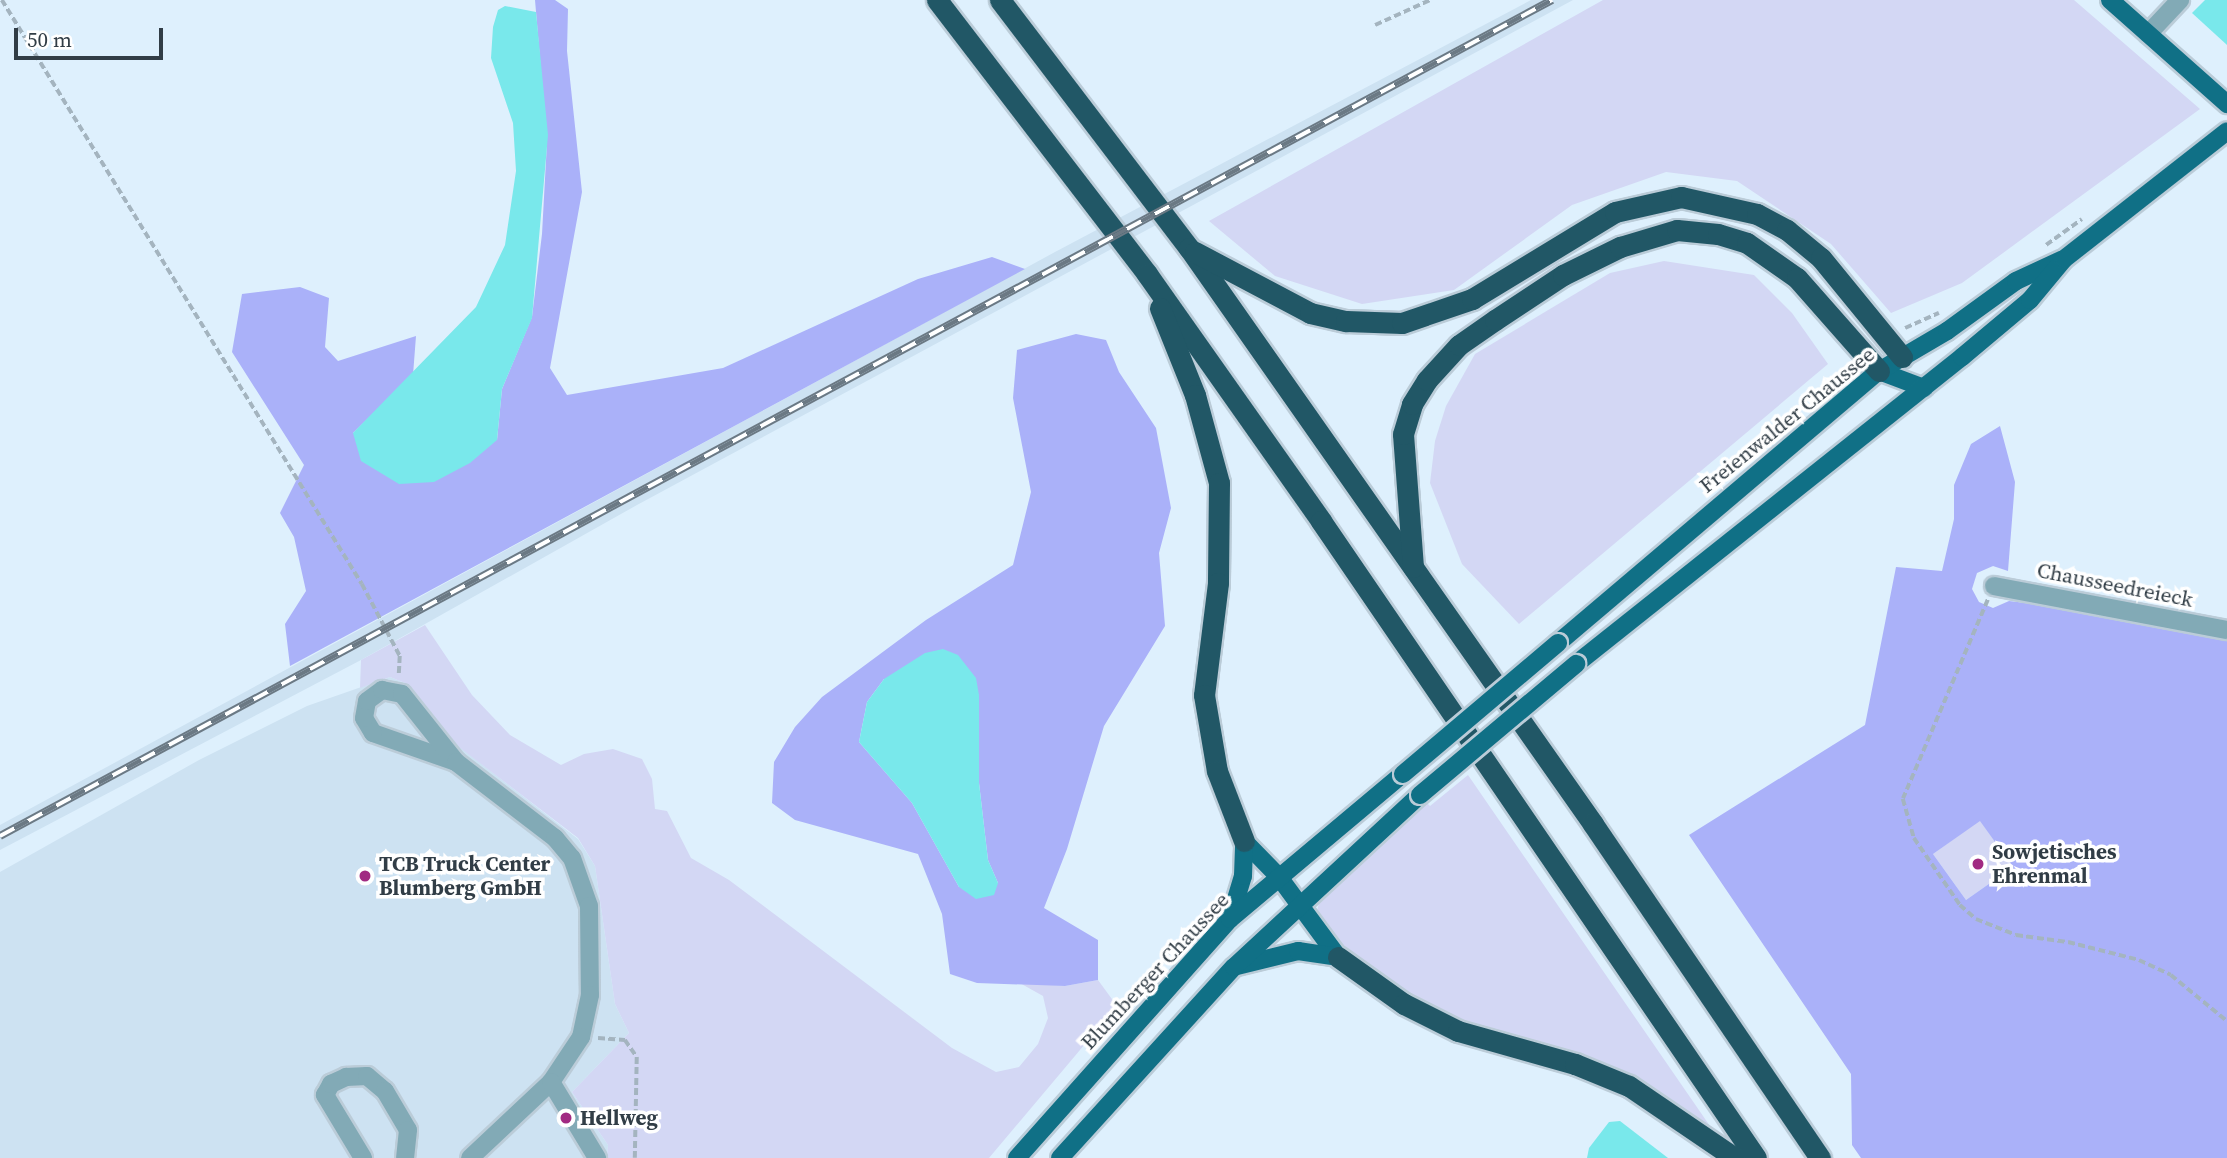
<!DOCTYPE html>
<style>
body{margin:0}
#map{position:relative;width:2227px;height:1158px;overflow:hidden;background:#def0fd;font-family:"Source Serif 4",serif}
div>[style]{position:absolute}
.built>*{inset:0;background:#cde2f2}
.green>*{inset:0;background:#d3d7f4}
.forest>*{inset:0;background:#aab1f9}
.water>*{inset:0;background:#79e8eb}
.path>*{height:3.5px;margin-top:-1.75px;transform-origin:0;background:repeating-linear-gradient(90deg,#a4b4bf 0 7px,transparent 0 10.5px)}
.roads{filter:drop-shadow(2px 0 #bbccd8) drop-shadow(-2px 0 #bbccd8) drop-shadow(0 2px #bbccd8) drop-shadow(0 -2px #bbccd8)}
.minor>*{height:18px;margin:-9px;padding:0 9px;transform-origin:9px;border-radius:9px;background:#82aab6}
.major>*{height:18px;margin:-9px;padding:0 9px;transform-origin:9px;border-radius:9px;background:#107086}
.highway>*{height:21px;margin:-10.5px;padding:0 10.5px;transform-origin:10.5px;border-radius:10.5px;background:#215766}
.rail>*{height:8px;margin-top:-4px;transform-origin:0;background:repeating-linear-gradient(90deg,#fff 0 16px,#6b7984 0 32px);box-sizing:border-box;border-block:2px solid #6b7984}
.bridges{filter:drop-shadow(2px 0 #bbccd8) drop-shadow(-2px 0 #bbccd8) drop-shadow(0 2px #bbccd8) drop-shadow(0 -2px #bbccd8)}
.major-bridge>*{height:18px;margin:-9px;padding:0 9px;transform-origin:9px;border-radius:9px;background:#107086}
.dots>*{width:19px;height:19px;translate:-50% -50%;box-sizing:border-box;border:4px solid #fff;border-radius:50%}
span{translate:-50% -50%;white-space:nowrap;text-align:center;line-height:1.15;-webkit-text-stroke:7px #fff;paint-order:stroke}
.street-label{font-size:21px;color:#313d46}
.poi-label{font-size:21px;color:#313d46;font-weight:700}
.left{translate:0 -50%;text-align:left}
.scale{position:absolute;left:14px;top:28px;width:149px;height:32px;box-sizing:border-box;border:4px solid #313d46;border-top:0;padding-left:9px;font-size:21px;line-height:24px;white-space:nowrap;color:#313d46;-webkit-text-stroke:5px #fff;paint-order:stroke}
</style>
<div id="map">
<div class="built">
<i style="clip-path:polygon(1531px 0,1573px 0,637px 505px,361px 660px,0 850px,0 825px,1055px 252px)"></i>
<i style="clip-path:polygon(390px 677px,405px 683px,460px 747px,578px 839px,595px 866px,615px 1004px,629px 1033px,572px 1092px,608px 1145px,607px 1158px,0 1158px,0 872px,199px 760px,307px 706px)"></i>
</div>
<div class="green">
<i style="clip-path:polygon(1603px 0,2074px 0,2200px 109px,1962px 283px,1891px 313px,1831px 244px,1737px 181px,1666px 172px,1572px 205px,1454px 290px,1362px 304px,1275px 276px,1209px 221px)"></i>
<i style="clip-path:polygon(1664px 261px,1754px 275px,1792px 313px,1828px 364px,1519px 624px,1462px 564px,1430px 483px,1435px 441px,1446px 406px,1475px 354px,1610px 273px)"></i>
<i style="clip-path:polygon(425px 625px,472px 695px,510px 735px,561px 765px,584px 754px,613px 749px,642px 759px,652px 779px,655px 809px,667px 811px,691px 858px,729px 880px,952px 1048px,996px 1072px,1019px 1067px,1038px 1044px,1048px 1018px,1043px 996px,1018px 982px,1065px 986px,1098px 980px,1117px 1006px,989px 1158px,607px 1158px,608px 1145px,572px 1092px,629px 1033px,615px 1004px,595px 866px,578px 838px,459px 747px,405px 683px,390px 677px,360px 688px,361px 660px)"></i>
<i style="clip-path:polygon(1468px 775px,1712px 1129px,1646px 1086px,1430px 1010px,1353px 956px,1316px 915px,1320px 899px,1427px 803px,1430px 806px)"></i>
<i style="clip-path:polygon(1980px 820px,2013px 867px,1966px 900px,1933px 854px)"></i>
</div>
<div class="forest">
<i style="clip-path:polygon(535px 0,555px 0,568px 9px,567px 51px,582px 192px,550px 368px,567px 395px,723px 368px,918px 279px,992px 257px,1025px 269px,290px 666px,285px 624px,306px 591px,294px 537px,280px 513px,304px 465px,232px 352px,242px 294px,300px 287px,329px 298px,325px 347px,338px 361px,416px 336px,413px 375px,353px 433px,497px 440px,502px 389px,532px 317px,542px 234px,547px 142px)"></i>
<i style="clip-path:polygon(evenodd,1076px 334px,1106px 340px,1119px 372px,1156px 428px,1171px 508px,1159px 553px,1165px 626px,1104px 726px,1067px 849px,1044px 908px,1098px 940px,1098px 980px,1065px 986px,977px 983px,950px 974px,942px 914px,918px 854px,795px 820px,772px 803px,774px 762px,795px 727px,822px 697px,926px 620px,1013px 565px,1031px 492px,1013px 398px,1017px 350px,1076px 334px,884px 679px,979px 695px,979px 783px,988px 860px,998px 883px,959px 887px,912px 803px,859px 742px,867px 702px,884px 679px)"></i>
<i style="clip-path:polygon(evenodd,2000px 426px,2015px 482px,2008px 571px,1993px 566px,1977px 573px,1972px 589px,1979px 602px,1993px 608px,2009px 601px,2043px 605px,2227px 639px,2227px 1158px,1861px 1158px,1852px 1145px,1851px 1074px,1689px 835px,1865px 725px,1896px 567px,1942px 571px,1954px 519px,1954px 485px,1971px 444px,2000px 426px,1980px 821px,2013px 867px,1966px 900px,1933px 854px,1980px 821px)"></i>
</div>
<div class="water">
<i style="clip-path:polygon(2205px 0,2227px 0,2227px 45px,2192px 13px)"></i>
<i style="clip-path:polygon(505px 6px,536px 12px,548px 135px,532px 318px,502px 389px,497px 440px,470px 463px,434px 482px,399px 484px,361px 461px,353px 433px,476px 307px,505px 245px,516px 171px,513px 123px,491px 58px,493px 27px,498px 10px)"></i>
<i style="clip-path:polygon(943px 649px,958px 655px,976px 678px,979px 695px,979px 783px,988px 860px,998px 883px,994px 895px,976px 899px,959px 887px,912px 803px,859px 742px,867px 702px,884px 679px,925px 653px)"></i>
<i style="clip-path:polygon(1620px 1121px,1668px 1158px,1587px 1158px,1589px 1148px,1609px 1122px)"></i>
</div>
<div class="path">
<i style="left:2px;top:0;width:686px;rotate:58.35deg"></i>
<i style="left:362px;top:584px;width:81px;rotate:62.2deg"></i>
<i style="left:400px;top:656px;width:20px;rotate:93deg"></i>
<i style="left:1375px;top:25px;width:60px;rotate:-24.4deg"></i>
<i style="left:2046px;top:245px;width:44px;rotate:-35.8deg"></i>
<i style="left:1905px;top:328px;width:37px;rotate:-24deg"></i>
<i style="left:1988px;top:600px;width:216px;rotate:113.1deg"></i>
<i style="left:1903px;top:799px;width:41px;rotate:74.2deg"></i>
<i style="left:1914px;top:838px;width:81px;rotate:55.5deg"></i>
<i style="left:1960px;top:905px;width:21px;rotate:41deg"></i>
<i style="left:1976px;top:919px;width:43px;rotate:21.8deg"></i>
<i style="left:2016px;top:935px;width:52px;rotate:7.7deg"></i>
<i style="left:2068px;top:942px;width:73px;rotate:14.2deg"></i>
<i style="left:2139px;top:960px;width:35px;rotate:25deg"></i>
<i style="left:2171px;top:975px;width:72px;rotate:39.4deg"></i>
<i style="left:1121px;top:1010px;width:143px;rotate:-49deg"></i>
<i style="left:598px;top:1038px;width:27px;rotate:4deg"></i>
<i style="left:625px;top:1040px;width:21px;rotate:55deg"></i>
<i style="left:637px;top:1057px;width:101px;rotate:91.1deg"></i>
</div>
<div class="roads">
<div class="minor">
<i style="left:2148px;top:34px;width:47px;rotate:-46.7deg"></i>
<i style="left:1994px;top:586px;width:237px;rotate:10.7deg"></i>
<i style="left:456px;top:762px;width:88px;rotate:-160.7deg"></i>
<i style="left:373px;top:733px;width:17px;rotate:-121deg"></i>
<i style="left:364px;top:718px;width:17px;rotate:-80deg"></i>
<i style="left:367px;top:701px;width:19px;rotate:-36deg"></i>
<i style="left:382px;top:690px;width:20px;rotate:11deg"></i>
<i style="left:402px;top:694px;width:87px;rotate:51.5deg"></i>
<i style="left:456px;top:762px;width:125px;rotate:37.5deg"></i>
<i style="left:555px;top:838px;width:26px;rotate:50deg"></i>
<i style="left:572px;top:858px;width:51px;rotate:70.5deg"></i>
<i style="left:589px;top:906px;width:89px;rotate:89.4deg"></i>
<i style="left:590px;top:995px;width:43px;rotate:102.1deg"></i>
<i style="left:581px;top:1037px;width:54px;rotate:123.7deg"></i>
<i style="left:551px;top:1082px;width:111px;rotate:136.8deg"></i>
<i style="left:551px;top:1082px;width:89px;rotate:58.8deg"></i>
<i style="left:363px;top:1158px;width:74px;rotate:-121.1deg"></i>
<i style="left:325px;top:1095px;width:13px;rotate:-61deg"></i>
<i style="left:331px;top:1084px;width:17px;rotate:-25deg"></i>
<i style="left:346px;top:1077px;width:21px;rotate:-3deg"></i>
<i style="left:367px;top:1076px;width:23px;rotate:40deg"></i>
<i style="left:385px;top:1091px;width:45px;rotate:59.5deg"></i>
<i style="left:408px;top:1130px;width:28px;rotate:96deg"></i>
</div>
<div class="major">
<i style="left:2110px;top:0;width:157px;rotate:41.6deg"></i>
<i style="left:1879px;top:371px;width:48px;rotate:20.7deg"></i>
<i style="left:1558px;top:643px;width:421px;rotate:-40.3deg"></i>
<i style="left:1879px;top:371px;width:79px;rotate:-30.5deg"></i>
<i style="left:1947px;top:331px;width:85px;rotate:-35.9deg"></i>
<i style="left:2016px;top:281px;width:50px;rotate:-25deg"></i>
<i style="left:1576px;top:664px;width:493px;rotate:-38.5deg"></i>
<i style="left:1962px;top:357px;width:89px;rotate:-40deg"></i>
<i style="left:2030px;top:300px;width:53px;rotate:-50.3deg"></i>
<i style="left:2064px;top:259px;width:207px;rotate:-38.1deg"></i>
<i style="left:1244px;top:841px;width:50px;rotate:45.8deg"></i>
<i style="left:1279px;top:877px;width:99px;rotate:53.6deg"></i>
<i style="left:1230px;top:919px;width:45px;rotate:-73.2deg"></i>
<i style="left:1243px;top:876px;width:35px;rotate:-88deg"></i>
<i style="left:1237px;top:966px;width:63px;rotate:-13.8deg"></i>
<i style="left:1298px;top:951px;width:40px;rotate:8.5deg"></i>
<i style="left:1017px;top:1158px;width:320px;rotate:-48.3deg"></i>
<i style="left:1230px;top:919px;width:226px;rotate:-40deg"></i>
<i style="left:1060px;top:1158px;width:258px;rotate:-47.7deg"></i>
<i style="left:1234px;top:967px;width:253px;rotate:-42.8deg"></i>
</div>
<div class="highway">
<i style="left:937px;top:0;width:345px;rotate:52.5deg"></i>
<i style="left:1147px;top:274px;width:302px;rotate:54.8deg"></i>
<i style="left:1321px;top:521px;width:771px;rotate:55.67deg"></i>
<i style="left:1000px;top:0;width:312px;rotate:52.7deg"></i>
<i style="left:1189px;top:248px;width:704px;rotate:54.95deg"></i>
<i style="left:1593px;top:824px;width:404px;rotate:55.8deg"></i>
<i style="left:1195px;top:252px;width:130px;rotate:27.9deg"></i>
<i style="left:1310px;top:313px;width:37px;rotate:13deg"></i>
<i style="left:1346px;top:321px;width:56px;rotate:2deg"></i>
<i style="left:1402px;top:323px;width:74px;rotate:-18.9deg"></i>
<i style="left:1472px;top:299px;width:167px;rotate:-31.3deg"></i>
<i style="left:1615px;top:212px;width:68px;rotate:-12.8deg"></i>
<i style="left:1681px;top:197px;width:78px;rotate:12.6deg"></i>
<i style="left:1757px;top:214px;width:34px;rotate:28deg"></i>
<i style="left:1787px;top:230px;width:44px;rotate:39.5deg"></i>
<i style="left:1821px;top:258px;width:128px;rotate:50.7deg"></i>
<i style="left:1160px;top:308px;width:94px;rotate:68.1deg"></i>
<i style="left:1195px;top:395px;width:91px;rotate:74.7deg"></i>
<i style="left:1219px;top:483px;width:100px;rotate:90.6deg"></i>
<i style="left:1218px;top:583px;width:113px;rotate:97.1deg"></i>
<i style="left:1204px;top:695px;width:77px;rotate:80.3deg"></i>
<i style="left:1217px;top:771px;width:75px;rotate:68.9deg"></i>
<i style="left:1413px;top:567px;width:133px;rotate:-94.3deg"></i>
<i style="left:1403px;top:434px;width:31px;rotate:-73deg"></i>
<i style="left:1412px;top:404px;width:28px;rotate:-58deg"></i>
<i style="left:1427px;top:380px;width:47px;rotate:-47.6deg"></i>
<i style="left:1459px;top:345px;width:44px;rotate:-34.8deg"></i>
<i style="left:1495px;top:320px;width:82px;rotate:-33.5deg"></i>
<i style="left:1563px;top:275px;width:64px;rotate:-26.2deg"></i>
<i style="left:1620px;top:247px;width:59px;rotate:-16.6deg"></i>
<i style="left:1677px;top:230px;width:41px;rotate:5.6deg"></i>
<i style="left:1718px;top:234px;width:30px;rotate:17deg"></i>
<i style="left:1747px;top:243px;width:61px;rotate:35deg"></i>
<i style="left:1797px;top:278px;width:124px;rotate:48.6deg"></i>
<i style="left:1338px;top:957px;width:81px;rotate:35.5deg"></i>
<i style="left:1404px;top:1004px;width:60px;rotate:26.6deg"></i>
<i style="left:1458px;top:1031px;width:122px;rotate:15.8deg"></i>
<i style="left:1575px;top:1064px;width:58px;rotate:22.2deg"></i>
<i style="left:1629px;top:1086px;width:128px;rotate:34.2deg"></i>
</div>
</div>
<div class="rail">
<i style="left:0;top:836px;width:1763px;rotate:-28.31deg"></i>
</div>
<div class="bridges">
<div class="major-bridge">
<i style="left:1403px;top:774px;width:203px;rotate:-40.2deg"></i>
<i style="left:1420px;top:795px;width:204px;rotate:-40deg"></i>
</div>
</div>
<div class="dots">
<i style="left:1978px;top:864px;background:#a12a82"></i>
<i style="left:365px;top:876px;background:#a12a82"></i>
<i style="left:566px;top:1118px;background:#a12a82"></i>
</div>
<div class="street-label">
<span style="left:1787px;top:420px;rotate:-39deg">Freienwalder Chaussee</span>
<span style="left:2115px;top:585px;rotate:11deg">Chausseedreieck</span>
<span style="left:1155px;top:971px;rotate:-47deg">Blumberger Chaussee</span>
</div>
<div class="poi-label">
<span class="left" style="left:1992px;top:864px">Sowjetisches<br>Ehrenmal</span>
<span class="left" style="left:379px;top:876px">TCB Truck Center<br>Blumberg GmbH</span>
<span class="left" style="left:580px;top:1118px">Hellweg</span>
</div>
<div class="scale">50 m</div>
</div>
